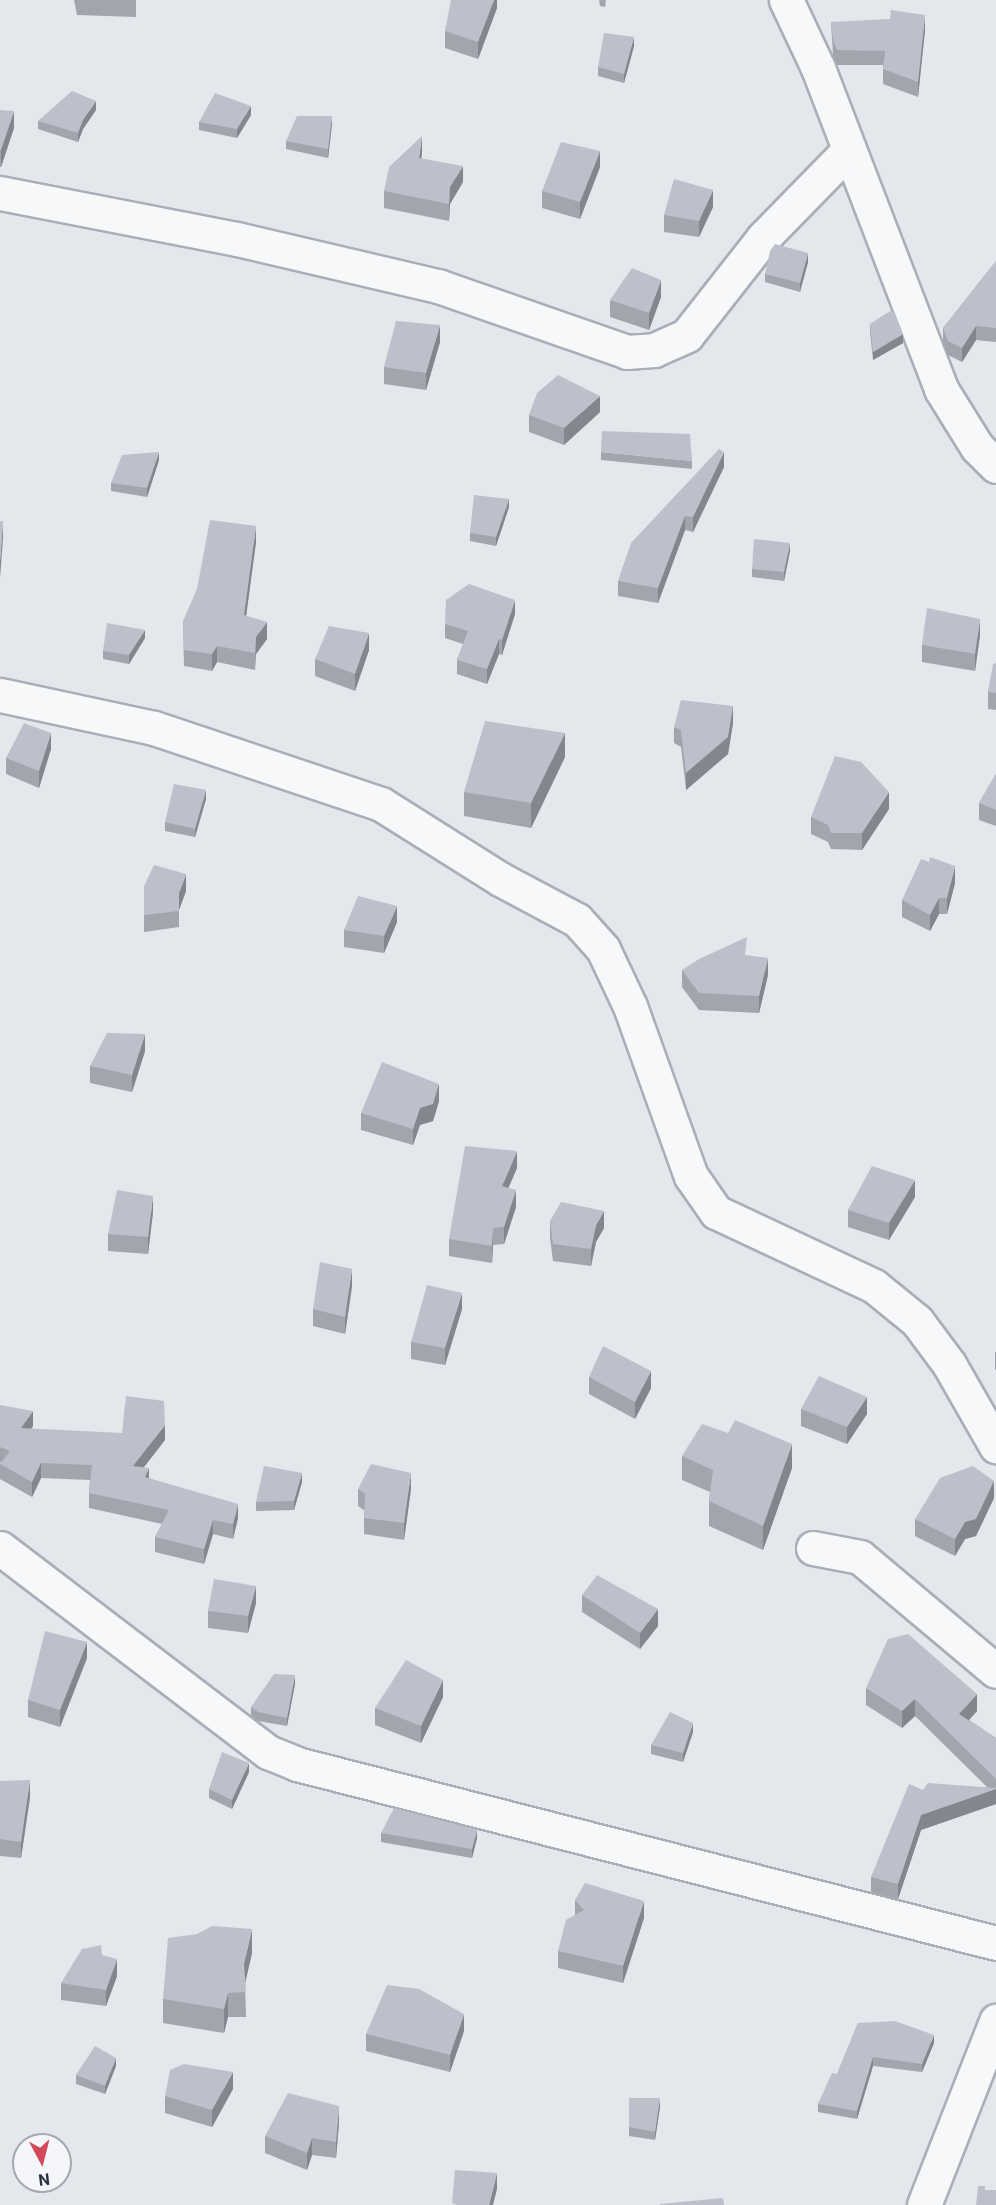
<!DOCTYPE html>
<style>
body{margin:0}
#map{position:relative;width:996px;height:2205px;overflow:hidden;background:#e4e7ec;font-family:Roboto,sans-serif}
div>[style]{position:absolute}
.roads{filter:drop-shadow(2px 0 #a9aeb7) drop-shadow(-2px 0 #a9aeb7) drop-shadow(0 2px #a9aeb7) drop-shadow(0 -2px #a9aeb7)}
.minor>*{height:33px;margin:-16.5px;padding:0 16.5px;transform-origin:16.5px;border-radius:16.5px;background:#f7f8fa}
.wall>*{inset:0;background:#a1a5ae}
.shaded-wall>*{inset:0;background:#83868d}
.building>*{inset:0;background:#bbc0ca}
span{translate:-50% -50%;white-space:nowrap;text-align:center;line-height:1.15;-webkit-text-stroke:6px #f4f6f9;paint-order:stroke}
.north{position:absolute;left:12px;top:2133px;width:60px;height:60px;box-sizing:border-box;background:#f4f6f9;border:2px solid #a4a8b1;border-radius:50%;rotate:173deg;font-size:16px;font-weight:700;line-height:24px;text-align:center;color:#2b3445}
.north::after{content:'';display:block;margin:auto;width:21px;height:27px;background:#d1495b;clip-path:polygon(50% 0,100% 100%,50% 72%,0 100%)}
</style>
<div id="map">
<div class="roads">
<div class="minor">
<i style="left:786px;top:0;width:75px;rotate:64.8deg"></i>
<i style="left:818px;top:68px;width:344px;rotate:69deg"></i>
<i style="left:941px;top:389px;width:68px;rotate:58.2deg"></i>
<i style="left:977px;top:447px;width:27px;rotate:45deg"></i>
<i style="left:0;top:193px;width:241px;rotate:11deg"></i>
<i style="left:237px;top:239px;width:206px;rotate:13.2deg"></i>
<i style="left:438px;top:286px;width:200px;rotate:19.2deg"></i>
<i style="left:627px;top:352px;width:27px;rotate:-4deg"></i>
<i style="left:654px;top:350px;width:36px;rotate:-24deg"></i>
<i style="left:687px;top:335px;width:123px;rotate:-51.9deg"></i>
<i style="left:763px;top:238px;width:123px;rotate:-45.7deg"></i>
<i style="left:0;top:695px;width:157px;rotate:12.1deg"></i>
<i style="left:154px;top:728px;width:239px;rotate:18.5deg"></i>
<i style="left:381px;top:804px;width:141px;rotate:32.2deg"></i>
<i style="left:500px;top:879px;width:87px;rotate:28deg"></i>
<i style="left:577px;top:920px;width:39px;rotate:48deg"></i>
<i style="left:603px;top:949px;width:63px;rotate:64.7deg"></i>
<i style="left:630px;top:1006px;width:181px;rotate:70.3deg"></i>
<i style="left:691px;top:1176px;width:44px;rotate:55.2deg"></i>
<i style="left:716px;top:1212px;width:174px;rotate:25.1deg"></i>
<i style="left:874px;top:1286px;width:55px;rotate:39.1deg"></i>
<i style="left:917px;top:1321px;width:54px;rotate:53.3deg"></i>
<i style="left:949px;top:1364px;width:95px;rotate:60.2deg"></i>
<i style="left:0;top:1548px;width:337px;rotate:37.3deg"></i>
<i style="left:268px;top:1752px;width:31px;rotate:22deg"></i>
<i style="left:297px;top:1764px;width:722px;rotate:14.36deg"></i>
<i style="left:813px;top:1548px;width:48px;rotate:10.8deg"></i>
<i style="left:860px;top:1557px;width:177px;rotate:40deg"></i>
<i style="left:924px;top:2205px;width:198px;rotate:-68.6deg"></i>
</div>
</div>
<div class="wall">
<i style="clip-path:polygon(74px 0,136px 0,136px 17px,77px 15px)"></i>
<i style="clip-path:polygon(497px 0,497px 8px,478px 59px,445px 48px,445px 31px)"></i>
<i style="clip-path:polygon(599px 0,606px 0,605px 7px,600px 6px)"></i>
<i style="clip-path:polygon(831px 22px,925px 30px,918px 97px,883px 84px,883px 65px,837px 65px,833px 55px)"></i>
<i style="clip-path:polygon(634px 46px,624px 83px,598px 76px,598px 67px)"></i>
<i style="clip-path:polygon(0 110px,14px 128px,1px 167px,0 167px)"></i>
<i style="clip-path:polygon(96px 110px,83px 129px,78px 142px,38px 129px,38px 121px)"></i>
<i style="clip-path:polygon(251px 115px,237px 138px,199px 130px,199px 122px)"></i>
<i style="clip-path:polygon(332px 124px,328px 158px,286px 149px,286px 141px)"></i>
<i style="clip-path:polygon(422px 153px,421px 159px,463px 182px,450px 204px,449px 221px,384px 208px,384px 191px)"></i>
<i style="clip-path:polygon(600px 167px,580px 219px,542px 208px,542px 191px)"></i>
<i style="clip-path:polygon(713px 207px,699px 237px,664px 232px,664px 215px)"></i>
<i style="clip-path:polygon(996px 261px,996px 342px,976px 340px,962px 362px,948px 355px,943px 341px,943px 328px)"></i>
<i style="clip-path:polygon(808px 262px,800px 292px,765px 282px,765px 274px)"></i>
<i style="clip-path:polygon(661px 297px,649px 330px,610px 317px,610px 300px)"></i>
<i style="clip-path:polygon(870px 324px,903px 343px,873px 360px,870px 332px)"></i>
<i style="clip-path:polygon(440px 342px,426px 390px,384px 384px,384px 367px)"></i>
<i style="clip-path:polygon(600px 412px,564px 445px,529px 432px,529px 415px)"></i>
<i style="clip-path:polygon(601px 452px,692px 461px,692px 469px,601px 460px)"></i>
<i style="clip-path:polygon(159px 460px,147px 497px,111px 491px,111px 483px)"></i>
<i style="clip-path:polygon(724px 467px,693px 532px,685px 530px,658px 603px,618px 596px,618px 581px)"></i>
<i style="clip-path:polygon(509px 507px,496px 546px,470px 541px,470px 533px)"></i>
<i style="clip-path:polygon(256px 542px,246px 616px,267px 639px,256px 654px,255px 670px,217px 662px,212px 671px,184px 666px,183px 621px)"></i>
<i style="clip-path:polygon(790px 551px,784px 581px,752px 577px,752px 569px)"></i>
<i style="clip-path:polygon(515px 614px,502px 655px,499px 654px,487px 684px,457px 674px,457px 660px,463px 644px,445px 638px,445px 624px)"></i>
<i style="clip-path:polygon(980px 635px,975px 671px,922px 662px,922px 645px)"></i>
<i style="clip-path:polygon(145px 638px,129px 664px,103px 659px,103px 651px)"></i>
<i style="clip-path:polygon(369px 650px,355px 691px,315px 676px,315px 659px)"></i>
<i style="clip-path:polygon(996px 663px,996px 710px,988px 709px,988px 692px)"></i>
<i style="clip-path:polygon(733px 723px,728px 754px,686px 790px,681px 747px,674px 743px,674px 727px)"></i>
<i style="clip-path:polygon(51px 749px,39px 788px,6px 774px,6px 758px)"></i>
<i style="clip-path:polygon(565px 757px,531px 828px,464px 816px,464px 792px)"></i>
<i style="clip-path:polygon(996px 774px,996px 826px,979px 820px,979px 803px)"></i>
<i style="clip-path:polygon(206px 799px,195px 837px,165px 831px,165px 822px)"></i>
<i style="clip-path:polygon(889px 809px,862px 850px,831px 849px,828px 842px,811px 834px,811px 817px)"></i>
<i style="clip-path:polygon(955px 883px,947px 914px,939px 914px,930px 931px,902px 917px,902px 900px)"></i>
<i style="clip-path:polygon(144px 886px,186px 891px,179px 910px,179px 927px,144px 932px)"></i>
<i style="clip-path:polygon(397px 922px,384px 953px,344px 947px,344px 930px)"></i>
<i style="clip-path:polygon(747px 955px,768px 975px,759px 1013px,699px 1010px,682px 987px,682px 970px)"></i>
<i style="clip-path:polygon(145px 1051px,132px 1092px,90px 1083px,90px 1066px)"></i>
<i style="clip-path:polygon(439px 1101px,433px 1121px,420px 1125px,413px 1145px,361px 1130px,361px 1113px)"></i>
<i style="clip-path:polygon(517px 1168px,508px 1188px,516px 1207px,504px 1244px,493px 1245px,492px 1263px,449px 1256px,449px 1239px)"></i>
<i style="clip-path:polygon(915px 1197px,889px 1240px,848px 1227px,848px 1210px)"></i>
<i style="clip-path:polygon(153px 1212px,148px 1254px,108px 1251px,108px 1234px)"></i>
<i style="clip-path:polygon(550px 1221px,604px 1228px,596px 1242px,591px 1266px,553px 1261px,550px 1238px)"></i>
<i style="clip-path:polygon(352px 1286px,345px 1334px,313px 1326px,313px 1309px)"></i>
<i style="clip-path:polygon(462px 1309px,445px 1365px,411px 1359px,411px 1342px)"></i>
<i style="clip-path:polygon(995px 1352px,996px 1352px,996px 1370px,995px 1369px)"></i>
<i style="clip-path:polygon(589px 1377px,651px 1388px,635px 1419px,589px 1394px)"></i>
<i style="clip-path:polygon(0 1405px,33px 1426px,31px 1429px,165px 1440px,144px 1467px,149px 1478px,238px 1518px,233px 1539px,213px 1534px,204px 1564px,155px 1552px,155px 1537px,162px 1524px,89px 1508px,89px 1493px,90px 1480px,41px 1478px,32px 1497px,0 1479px,0 1464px,1px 1462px,0 1462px)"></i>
<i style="clip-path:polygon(801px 1409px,867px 1414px,847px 1444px,801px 1426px)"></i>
<i style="clip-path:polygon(728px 1433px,792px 1468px,763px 1550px,709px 1526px,709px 1501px,710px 1492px,682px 1480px,682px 1456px)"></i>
<i style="clip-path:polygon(302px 1482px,294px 1510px,256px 1511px,256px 1502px)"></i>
<i style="clip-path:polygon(358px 1489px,411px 1489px,404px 1540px,364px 1534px,364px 1510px,358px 1506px)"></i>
<i style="clip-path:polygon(994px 1498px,976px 1536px,965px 1539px,955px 1556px,915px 1536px,915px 1519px)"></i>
<i style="clip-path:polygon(582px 1595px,658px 1626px,640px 1649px,582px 1612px)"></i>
<i style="clip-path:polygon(256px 1603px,248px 1633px,208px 1628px,208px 1611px)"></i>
<i style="clip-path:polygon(87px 1658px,60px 1727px,28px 1717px,28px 1700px)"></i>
<i style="clip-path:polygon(295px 1684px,287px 1726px,258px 1721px,251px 1715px,251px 1707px)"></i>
<i style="clip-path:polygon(866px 1688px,977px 1711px,969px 1720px,996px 1738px,996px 1804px,921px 1830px,898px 1899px,871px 1892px,871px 1877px,923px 1790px,987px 1787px,915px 1716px,902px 1728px,866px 1705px)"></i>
<i style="clip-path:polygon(443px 1697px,421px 1743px,375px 1725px,375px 1708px)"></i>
<i style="clip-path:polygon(693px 1732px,683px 1762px,651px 1754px,651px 1745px)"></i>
<i style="clip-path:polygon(249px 1772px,232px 1809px,209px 1798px,209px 1789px)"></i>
<i style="clip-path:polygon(0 1781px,30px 1797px,21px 1858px,0 1856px)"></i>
<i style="clip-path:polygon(381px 1833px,477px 1838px,472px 1858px,381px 1842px)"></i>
<i style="clip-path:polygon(575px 1900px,644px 1918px,623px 1983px,558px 1968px,558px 1951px,575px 1915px)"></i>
<i style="clip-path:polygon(252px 1953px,245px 1983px,246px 2017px,228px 2017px,224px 2033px,163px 2023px,163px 1999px)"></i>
<i style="clip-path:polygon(102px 1955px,117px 1976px,106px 2006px,61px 2000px,61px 1983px)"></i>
<i style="clip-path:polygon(858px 2023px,934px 2043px,922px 2072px,873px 2066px,857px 2119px,818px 2112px,818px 2104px,837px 2074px)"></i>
<i style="clip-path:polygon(464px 2031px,450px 2072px,366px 2051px,366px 2034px)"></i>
<i style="clip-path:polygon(116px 2066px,105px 2094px,76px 2084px,76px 2075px)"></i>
<i style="clip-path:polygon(233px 2089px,212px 2127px,165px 2113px,165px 2096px)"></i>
<i style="clip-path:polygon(629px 2098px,660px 2107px,655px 2140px,629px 2136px)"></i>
<i style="clip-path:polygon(339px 2123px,336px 2158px,312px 2155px,307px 2170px,265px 2153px,265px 2136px)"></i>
</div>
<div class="shaded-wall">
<i style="clip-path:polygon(494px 0,497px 0,497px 8px,478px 59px,478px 42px)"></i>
<i style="clip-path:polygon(925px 15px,925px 30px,918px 97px,918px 82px)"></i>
<i style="clip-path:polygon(634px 37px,634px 46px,624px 83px,624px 74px)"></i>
<i style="clip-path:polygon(96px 101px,96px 110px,83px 129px,78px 142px,78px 133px,83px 120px)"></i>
<i style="clip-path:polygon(251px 106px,251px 115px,237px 138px,237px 129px)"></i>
<i style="clip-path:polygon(14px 111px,14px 128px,1px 167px,1px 150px)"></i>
<i style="clip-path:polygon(332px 116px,332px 124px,328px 158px,328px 149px)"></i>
<i style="clip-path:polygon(422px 136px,422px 153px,419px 175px,419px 158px)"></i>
<i style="clip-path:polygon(600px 151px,600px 167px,580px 219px,580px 202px)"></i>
<i style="clip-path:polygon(463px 166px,463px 182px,450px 204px,449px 221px,449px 204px,450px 187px)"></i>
<i style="clip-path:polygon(713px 190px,713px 207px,699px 237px,699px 221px)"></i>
<i style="clip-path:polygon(808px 253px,808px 262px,800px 292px,800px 283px)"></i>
<i style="clip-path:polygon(661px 280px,661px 297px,649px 330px,649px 313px)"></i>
<i style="clip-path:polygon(440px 325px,440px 342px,426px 390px,426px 373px)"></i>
<i style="clip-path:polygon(976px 326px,976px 340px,962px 362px,962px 348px)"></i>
<i style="clip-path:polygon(903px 334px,903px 343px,873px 360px,873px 352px)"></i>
<i style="clip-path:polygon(600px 396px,600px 412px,564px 445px,564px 428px)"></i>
<i style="clip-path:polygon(159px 452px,159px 460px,147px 497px,147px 488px)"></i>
<i style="clip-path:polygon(724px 452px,724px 467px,693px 532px,693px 517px)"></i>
<i style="clip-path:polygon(509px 499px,509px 507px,496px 546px,496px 537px)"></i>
<i style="clip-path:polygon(685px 516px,685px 530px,658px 603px,658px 588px)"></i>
<i style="clip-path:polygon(3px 521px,3px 538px,0 578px,0 561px)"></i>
<i style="clip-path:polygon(256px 526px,256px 542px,244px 632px,244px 615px)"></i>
<i style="clip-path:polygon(790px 543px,790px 551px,784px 581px,784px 572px)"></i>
<i style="clip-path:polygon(515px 600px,515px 614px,502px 655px,502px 640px)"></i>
<i style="clip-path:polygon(980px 619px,980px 635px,975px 671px,975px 654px)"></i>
<i style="clip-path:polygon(267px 622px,267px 639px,256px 654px,255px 670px,256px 637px)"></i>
<i style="clip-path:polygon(145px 630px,145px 638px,129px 664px,129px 655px)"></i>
<i style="clip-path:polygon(369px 633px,369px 650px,355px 691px,355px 674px)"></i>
<i style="clip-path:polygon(499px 639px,499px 654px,487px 684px,487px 669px)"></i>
<i style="clip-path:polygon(217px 646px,217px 662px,212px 671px,212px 654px)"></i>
<i style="clip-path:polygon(733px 706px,733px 723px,728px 754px,686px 790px,686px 773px)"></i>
<i style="clip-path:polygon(51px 733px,51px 749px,39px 788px,39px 771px)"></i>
<i style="clip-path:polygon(565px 733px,565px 757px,531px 828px,531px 803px)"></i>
<i style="clip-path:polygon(206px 790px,206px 799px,195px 837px,195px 829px)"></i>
<i style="clip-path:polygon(889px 792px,889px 809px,862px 850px,862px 833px)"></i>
<i style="clip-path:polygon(955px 866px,955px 883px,947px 914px,947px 898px)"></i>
<i style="clip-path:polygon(186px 874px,186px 891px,179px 910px,179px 893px)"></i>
<i style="clip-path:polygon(939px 898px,939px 914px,930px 931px,930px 915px)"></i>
<i style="clip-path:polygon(397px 906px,397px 922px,384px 953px,384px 936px)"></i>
<i style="clip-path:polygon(768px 958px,768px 975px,759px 1013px,759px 996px)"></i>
<i style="clip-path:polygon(145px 1034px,145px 1051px,132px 1092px,132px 1075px)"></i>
<i style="clip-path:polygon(439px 1084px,439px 1101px,433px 1121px,420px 1125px,413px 1145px,413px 1129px,420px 1108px)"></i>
<i style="clip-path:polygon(517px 1151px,517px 1168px,502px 1203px,502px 1186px)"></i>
<i style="clip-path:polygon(915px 1180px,915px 1197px,889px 1240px,889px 1223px)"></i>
<i style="clip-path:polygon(516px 1190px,516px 1207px,504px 1244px,504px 1227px)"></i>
<i style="clip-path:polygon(153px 1196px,153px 1212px,148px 1254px,148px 1237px)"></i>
<i style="clip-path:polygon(604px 1211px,604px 1228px,596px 1242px,591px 1266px,591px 1249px,596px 1225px)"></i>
<i style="clip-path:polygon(493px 1228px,493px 1245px,492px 1263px,492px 1246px)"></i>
<i style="clip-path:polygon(352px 1269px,352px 1286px,345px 1334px,345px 1317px)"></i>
<i style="clip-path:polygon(462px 1293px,462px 1309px,445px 1365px,445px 1348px)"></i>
<i style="clip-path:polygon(651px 1371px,651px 1388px,635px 1419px,635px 1402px)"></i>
<i style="clip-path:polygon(867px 1397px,867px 1414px,847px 1444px,847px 1427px)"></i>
<i style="clip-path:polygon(33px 1411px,33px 1426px,21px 1443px,21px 1428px)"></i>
<i style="clip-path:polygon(165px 1425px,165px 1440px,133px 1481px,133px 1466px)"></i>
<i style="clip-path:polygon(792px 1444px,792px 1468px,763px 1550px,763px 1526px)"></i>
<i style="clip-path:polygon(41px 1463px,41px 1478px,32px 1497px,32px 1482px)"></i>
<i style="clip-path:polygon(149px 1468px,149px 1483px,145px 1477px)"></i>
<i style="clip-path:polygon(302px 1473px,302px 1482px,294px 1510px,294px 1501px)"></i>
<i style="clip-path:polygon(411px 1473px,411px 1489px,404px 1540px,404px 1523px)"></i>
<i style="clip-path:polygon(994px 1481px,994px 1498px,976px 1536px,965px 1539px,955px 1556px,955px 1539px,965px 1522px)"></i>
<i style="clip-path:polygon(238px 1504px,238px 1518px,233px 1539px,233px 1524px)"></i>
<i style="clip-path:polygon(213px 1520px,213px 1534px,204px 1564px,204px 1549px)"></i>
<i style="clip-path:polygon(256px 1586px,256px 1603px,248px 1633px,248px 1616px)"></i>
<i style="clip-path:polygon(658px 1609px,658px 1626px,640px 1649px,640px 1633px)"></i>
<i style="clip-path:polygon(87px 1642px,87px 1658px,60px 1727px,60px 1710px)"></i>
<i style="clip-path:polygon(295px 1675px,295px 1684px,287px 1726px,287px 1718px)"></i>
<i style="clip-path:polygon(443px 1680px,443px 1697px,421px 1743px,421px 1726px)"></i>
<i style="clip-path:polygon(977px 1694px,977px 1711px,959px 1731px,959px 1714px)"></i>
<i style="clip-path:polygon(915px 1699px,915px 1716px,902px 1728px,902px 1711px)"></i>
<i style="clip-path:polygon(693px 1723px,693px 1732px,683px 1762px,683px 1753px)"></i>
<i style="clip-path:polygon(249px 1763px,249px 1772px,232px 1809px,232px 1800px)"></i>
<i style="clip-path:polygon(30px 1780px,30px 1797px,21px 1858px,21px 1842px)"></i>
<i style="clip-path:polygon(996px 1789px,996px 1804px,921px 1830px,898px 1899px,898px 1884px,921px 1815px)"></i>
<i style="clip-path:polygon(477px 1830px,477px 1838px,472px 1858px,472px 1849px)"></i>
<i style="clip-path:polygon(644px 1901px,644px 1918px,623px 1983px,623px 1966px)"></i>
<i style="clip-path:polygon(252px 1929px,252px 1953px,244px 1988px,244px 1964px)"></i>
<i style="clip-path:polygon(117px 1959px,117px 1976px,106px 2006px,106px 1990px)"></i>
<i style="clip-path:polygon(228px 1993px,228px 2017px,224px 2033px,224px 2009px)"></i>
<i style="clip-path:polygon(464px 2014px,464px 2031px,450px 2072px,450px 2055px)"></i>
<i style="clip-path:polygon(934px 2035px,934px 2043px,922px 2072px,922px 2064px)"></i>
<i style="clip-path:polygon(873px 2057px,873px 2066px,857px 2119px,857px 2111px)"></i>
<i style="clip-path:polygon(116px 2058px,116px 2066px,105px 2094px,105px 2086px)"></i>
<i style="clip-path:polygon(233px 2072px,233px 2089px,212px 2127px,212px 2110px)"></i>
<i style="clip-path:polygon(660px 2098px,660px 2107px,655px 2140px,655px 2132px)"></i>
<i style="clip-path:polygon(339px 2106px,339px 2123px,336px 2158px,336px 2142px)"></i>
<i style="clip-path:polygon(312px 2138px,312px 2155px,307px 2170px,307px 2153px)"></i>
<i style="clip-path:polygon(497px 2173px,497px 2189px,493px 2205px,489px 2205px)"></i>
</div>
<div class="building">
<i style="clip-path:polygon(451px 0,494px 0,478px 42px,445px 31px)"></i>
<i style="clip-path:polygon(891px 10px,925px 15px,918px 82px,883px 69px,885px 51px,837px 50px,833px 40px,831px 22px,890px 19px)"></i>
<i style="clip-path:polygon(604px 33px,634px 37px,624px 74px,598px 67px)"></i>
<i style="clip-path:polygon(72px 91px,96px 101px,83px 120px,78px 133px,38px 121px)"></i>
<i style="clip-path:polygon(215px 93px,251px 106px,237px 129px,199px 122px)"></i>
<i style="clip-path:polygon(0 110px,14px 111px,1px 150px,0 150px)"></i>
<i style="clip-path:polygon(297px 116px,332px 116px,328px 149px,286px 141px)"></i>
<i style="clip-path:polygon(422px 136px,419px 158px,463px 166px,450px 187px,449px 204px,384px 191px,389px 167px)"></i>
<i style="clip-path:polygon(561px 142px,600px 151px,580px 202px,542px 191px)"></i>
<i style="clip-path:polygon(674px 179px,713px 190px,699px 221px,664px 215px)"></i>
<i style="clip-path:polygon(775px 244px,808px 253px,800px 283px,765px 274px,770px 251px)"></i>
<i style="clip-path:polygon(996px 261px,996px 328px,976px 326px,962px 348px,948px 341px,943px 328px)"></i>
<i style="clip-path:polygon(632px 268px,661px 280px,649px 313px,610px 300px)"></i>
<i style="clip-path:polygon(890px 311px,895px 313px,903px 334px,873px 352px,870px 324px)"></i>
<i style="clip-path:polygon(396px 321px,440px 325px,426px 373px,384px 367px)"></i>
<i style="clip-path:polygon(558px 375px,600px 396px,564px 428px,529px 415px,537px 393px)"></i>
<i style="clip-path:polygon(602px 431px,690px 434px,692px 461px,601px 452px)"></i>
<i style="clip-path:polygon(719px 449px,724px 452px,693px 517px,685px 516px,658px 588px,618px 581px,631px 543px)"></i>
<i style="clip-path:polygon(159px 452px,147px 488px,111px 483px,122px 455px)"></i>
<i style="clip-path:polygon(474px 495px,509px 499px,496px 537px,470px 533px)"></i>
<i style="clip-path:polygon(210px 520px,256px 526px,244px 615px,267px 622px,256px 637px,255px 653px,217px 646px,212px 654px,184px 650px,183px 621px,197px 589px)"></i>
<i style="clip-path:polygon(0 521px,3px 521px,0 561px)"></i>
<i style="clip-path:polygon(754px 539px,790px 543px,784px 572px,752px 569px)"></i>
<i style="clip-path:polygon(469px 584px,515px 600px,502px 640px,499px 639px,487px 669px,457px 660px,468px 631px,445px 624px,446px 600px)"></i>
<i style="clip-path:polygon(927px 608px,980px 619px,975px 654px,922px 645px)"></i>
<i style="clip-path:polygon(107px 623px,145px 630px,129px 655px,103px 651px)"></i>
<i style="clip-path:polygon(329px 626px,369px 633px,355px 674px,315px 659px)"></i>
<i style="clip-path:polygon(996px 663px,996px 693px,988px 692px,993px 664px)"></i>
<i style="clip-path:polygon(681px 700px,733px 706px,728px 737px,686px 773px,681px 730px,674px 727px)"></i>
<i style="clip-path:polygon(485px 721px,565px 733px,531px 803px,464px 792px)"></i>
<i style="clip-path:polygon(24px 723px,51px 733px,39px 771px,6px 758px)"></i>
<i style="clip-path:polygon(835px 756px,861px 762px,889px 792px,862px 833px,831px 833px,828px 825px,811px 817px)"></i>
<i style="clip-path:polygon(996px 774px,996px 810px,979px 803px)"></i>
<i style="clip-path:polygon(174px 784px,206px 790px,195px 829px,165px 822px)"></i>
<i style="clip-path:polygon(930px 857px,955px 866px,947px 898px,939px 898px,930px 915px,902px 900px,921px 859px,929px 862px)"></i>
<i style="clip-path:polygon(154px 865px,186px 874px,179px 893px,179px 911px,144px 915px,144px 886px)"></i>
<i style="clip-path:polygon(358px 896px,397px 906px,384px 936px,344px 930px)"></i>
<i style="clip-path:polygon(747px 937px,745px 955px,768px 958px,759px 996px,699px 993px,682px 970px,699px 959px)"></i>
<i style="clip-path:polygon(107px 1033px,145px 1034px,132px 1075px,90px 1066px)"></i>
<i style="clip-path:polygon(382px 1062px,439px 1084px,433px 1104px,420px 1108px,413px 1129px,361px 1113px)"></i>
<i style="clip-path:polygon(465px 1146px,517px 1151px,502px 1186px,516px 1190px,504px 1227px,493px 1228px,492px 1246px,449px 1239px)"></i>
<i style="clip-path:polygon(872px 1166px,915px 1180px,889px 1223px,848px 1210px)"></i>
<i style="clip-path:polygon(117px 1190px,153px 1196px,148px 1237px,108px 1234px)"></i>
<i style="clip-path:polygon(561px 1202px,604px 1211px,596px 1225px,591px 1249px,553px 1244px,550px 1221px)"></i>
<i style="clip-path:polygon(320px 1262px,352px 1269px,345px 1317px,313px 1309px)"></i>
<i style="clip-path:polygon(427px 1285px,462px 1293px,445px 1348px,411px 1342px)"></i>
<i style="clip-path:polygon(603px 1346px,651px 1371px,635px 1402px,589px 1377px)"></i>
<i style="clip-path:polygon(819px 1376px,867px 1397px,847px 1427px,801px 1409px)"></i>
<i style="clip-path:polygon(126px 1396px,164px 1401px,165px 1425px,133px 1466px,149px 1468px,145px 1477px,238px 1504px,233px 1524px,213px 1520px,204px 1549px,155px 1537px,169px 1510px,89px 1493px,92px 1465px,41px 1463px,32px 1482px,0 1464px,10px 1451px,0 1447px,0 1405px,33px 1411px,21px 1428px,122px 1433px)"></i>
<i style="clip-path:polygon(735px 1420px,792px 1444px,763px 1526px,709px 1501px,713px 1470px,682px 1456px,702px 1424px,728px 1433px)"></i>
<i style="clip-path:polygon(371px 1464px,411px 1473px,404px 1523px,364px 1518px,365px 1494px,358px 1489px)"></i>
<i style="clip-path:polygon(264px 1466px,302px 1473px,294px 1501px,256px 1502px)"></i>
<i style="clip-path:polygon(973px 1466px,994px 1481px,976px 1519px,965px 1522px,955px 1539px,915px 1519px,940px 1478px)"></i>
<i style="clip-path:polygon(597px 1575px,658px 1609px,640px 1633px,582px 1595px)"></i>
<i style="clip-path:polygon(214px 1579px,256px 1586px,248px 1616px,208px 1611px)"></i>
<i style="clip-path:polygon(45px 1631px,87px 1642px,60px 1710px,28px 1700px)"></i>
<i style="clip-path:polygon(908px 1634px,977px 1694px,959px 1714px,996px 1738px,996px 1779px,915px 1699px,902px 1711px,866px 1688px,888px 1639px)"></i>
<i style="clip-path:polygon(406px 1660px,443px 1680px,421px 1726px,375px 1708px)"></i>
<i style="clip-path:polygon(274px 1674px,295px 1675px,287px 1718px,258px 1712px,251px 1707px)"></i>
<i style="clip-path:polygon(670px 1712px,693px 1723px,683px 1753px,651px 1745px)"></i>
<i style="clip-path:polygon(222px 1752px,249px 1763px,232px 1800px,209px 1789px)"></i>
<i style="clip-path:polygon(30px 1780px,21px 1842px,0 1839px,0 1781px)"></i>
<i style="clip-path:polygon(928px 1783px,996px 1788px,996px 1789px,921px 1815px,898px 1884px,871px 1877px,909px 1784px,923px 1790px)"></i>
<i style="clip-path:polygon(394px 1808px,477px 1830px,472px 1849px,381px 1833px)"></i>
<i style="clip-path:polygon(585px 1883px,644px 1901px,623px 1966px,558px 1951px,566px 1920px,584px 1910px,575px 1900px)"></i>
<i style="clip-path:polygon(212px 1926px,252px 1929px,244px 1964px,246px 1992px,228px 1993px,224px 2009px,163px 1999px,168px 1938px,197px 1934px)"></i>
<i style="clip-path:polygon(101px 1945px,102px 1955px,117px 1959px,106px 1990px,61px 1983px,82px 1949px)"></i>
<i style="clip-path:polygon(387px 1985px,419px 1989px,464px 2014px,450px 2055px,366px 2034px)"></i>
<i style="clip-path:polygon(895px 2021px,934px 2035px,922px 2064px,873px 2057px,857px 2111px,818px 2104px,832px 2073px,837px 2074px,858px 2023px)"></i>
<i style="clip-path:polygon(95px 2046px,116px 2058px,105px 2086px,76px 2075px)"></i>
<i style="clip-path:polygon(184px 2064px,233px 2072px,212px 2110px,165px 2096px,170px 2070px)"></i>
<i style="clip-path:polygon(288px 2093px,339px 2106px,336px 2142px,312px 2138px,307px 2153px,265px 2136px)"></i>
<i style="clip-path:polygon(629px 2098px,660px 2098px,655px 2132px,629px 2127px)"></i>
<i style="clip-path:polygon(455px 2170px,497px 2173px,489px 2205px,457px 2205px,452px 2203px)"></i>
<i style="clip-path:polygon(978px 2186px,985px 2186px,985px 2190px,996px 2190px,996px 2205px,976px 2205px)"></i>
<i style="clip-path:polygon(723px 2198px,724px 2205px,660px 2205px,660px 2204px)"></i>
</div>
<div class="north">N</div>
</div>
